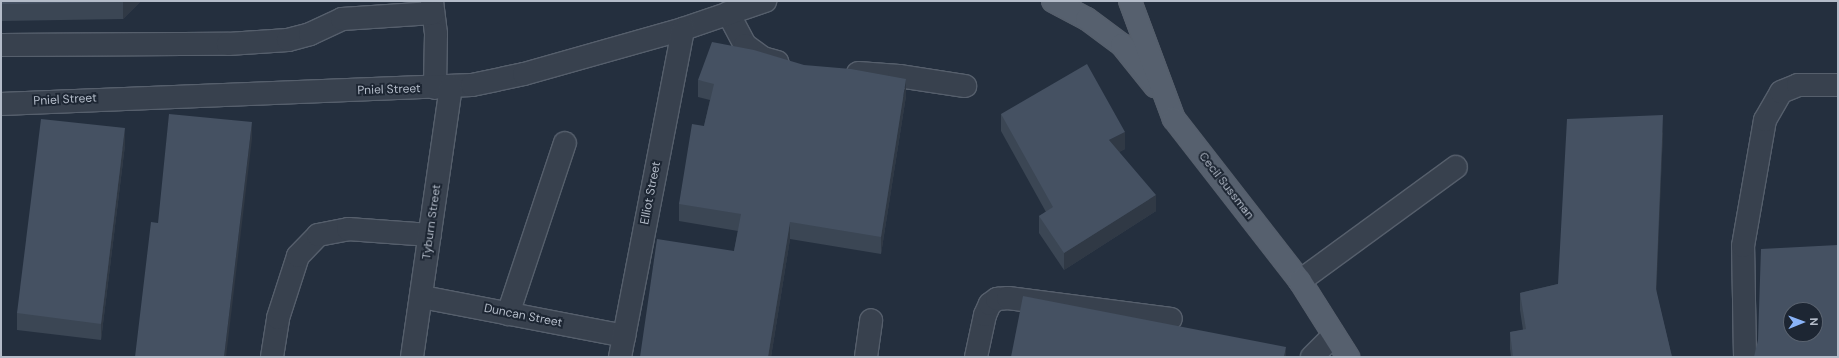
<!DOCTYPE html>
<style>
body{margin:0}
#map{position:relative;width:1839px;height:358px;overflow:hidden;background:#242f3e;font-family:"DM Sans",sans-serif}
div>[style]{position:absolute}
.roads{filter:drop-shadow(1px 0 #565f6c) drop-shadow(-1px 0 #565f6c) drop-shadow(0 1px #565f6c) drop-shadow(0 -1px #565f6c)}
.minor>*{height:22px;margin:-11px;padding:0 11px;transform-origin:11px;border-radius:11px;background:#38414e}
.major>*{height:22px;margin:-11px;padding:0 11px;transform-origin:11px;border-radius:11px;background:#56606e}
.wall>*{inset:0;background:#3b4654}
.shaded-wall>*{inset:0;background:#303945}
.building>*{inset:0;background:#455162}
span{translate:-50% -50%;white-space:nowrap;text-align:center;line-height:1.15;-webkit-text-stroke:4px #1d2633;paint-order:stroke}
.street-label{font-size:12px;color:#b4bcc9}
.frame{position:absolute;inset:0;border:2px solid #b4bcc9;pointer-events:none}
.north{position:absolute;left:1783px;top:302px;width:40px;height:40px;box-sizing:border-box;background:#1d2633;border:1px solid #59626f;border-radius:50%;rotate:89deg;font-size:11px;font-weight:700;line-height:16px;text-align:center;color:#b4bcc9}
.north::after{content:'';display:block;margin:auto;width:14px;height:18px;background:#8ab4f8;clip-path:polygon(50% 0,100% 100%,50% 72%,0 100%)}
</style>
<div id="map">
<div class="roads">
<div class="minor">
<i style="left:432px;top:1px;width:33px;rotate:83deg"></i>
<i style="left:436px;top:34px;width:54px;rotate:91.1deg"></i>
<i style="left:728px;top:13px;width:36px;rotate:62deg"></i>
<i style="left:745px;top:45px;width:22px;rotate:36deg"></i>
<i style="left:763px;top:58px;width:15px;rotate:16deg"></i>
<i style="left:1px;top:45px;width:227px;rotate:-0.3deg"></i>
<i style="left:228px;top:44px;width:60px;rotate:-3.8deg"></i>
<i style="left:288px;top:40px;width:23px;rotate:-15deg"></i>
<i style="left:310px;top:34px;width:35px;rotate:-25deg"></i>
<i style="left:342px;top:19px;width:91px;rotate:-3.8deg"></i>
<i style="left:858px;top:73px;width:41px;rotate:4.2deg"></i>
<i style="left:899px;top:76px;width:67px;rotate:8.6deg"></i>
<i style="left:1px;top:104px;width:471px;rotate:-2.3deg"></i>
<i style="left:472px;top:85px;width:53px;rotate:-11.9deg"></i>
<i style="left:524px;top:74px;width:165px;rotate:-15.8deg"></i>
<i style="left:683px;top:29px;width:87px;rotate:-18.9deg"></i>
<i style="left:1300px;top:281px;width:193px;rotate:-36.2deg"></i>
<i style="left:422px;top:297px;width:206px;rotate:10.9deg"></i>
<i style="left:508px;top:314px;width:180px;rotate:-71.6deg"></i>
<i style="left:272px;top:357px;width:39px;rotate:-81deg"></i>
<i style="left:278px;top:318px;width:65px;rotate:-72.1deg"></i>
<i style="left:298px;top:256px;width:29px;rotate:-46deg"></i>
<i style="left:318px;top:235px;width:31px;rotate:-11deg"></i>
<i style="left:348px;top:229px;width:82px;rotate:4.2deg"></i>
<i style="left:412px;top:357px;width:273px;rotate:-81.8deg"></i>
<i style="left:620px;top:357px;width:334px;rotate:-79.1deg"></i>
<i style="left:866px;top:357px;width:37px;rotate:-82deg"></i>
<i style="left:976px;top:357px;width:43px;rotate:-77.9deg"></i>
<i style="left:985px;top:315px;width:12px;rotate:-66deg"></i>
<i style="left:990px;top:304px;width:9px;rotate:-36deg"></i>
<i style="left:997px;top:299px;width:11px;rotate:-5deg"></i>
<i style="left:1008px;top:298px;width:164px;rotate:7.3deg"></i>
<i style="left:1312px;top:357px;width:30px;rotate:-45deg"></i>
<i style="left:1745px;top:357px;width:111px;rotate:-91deg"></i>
<i style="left:1743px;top:246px;width:128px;rotate:-80.1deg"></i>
<i style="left:1765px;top:120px;width:32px;rotate:-60deg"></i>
<i style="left:1781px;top:92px;width:18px;rotate:-22deg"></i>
<i style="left:1798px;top:85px;width:40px"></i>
</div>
<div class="major">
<i style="left:1053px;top:1px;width:38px;rotate:28deg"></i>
<i style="left:1087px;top:19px;width:44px;rotate:36.6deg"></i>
<i style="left:1122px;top:45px;width:53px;rotate:51.2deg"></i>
<i style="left:1130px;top:1px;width:126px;rotate:69.6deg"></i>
<i style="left:1174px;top:119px;width:205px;rotate:52.1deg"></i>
<i style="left:1300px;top:281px;width:90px;rotate:57.7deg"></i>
</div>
</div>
<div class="wall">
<i style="clip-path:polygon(1px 1px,141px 1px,123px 19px,1px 21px)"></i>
<i style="clip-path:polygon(698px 80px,906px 96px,881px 254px,790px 239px,771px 357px,640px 357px,734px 251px,738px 231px,679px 221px,679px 204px,704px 126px,710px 100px,698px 97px)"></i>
<i style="clip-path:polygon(1001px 114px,1125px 149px,1119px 152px,1156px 211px,1064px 270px,1039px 233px,1039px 216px,1046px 212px,1001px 131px)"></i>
<i style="clip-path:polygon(1663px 132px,1656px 291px,1672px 357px,1511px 357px,1510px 349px,1510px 332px,1523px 330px,1520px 310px,1520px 293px,1558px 284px)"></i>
<i style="clip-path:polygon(125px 145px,101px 340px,17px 330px,17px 313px)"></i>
</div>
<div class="shaded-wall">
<i style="clip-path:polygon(124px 1px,141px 1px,123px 19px,123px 2px)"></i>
<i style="clip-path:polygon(906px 79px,906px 96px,881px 254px,881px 237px)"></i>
<i style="clip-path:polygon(1663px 115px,1663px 132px,1656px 305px,1656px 289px)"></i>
<i style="clip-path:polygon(252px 122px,252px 139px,226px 357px,224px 357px)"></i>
<i style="clip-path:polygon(125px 128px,125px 145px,101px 340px,101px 324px)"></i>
<i style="clip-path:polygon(1125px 132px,1125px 149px,1109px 157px,1109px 140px)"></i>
<i style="clip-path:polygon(1156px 195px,1156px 211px,1064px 270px,1064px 253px)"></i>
<i style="clip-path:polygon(790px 222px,790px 239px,771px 357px,768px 357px)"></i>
<i style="clip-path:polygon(1286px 347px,1286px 357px,1284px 357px)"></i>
</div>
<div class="building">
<i style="clip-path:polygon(1px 1px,124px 1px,123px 2px,1px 4px)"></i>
<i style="clip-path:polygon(712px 42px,754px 50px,804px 65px,851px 69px,906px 79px,881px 237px,790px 222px,768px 357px,640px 357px,657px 239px,734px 251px,741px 214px,679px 204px,692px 124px,704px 126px,714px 84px,698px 80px)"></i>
<i style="clip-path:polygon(1087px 64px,1125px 132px,1109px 140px,1156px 195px,1064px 253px,1039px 216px,1053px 207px,1001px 114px)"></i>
<i style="clip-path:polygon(169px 114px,252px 122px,224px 357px,135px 357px,151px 222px,158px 223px)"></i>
<i style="clip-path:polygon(1663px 115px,1656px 289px,1672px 357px,1513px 357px,1510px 332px,1526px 329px,1520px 293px,1558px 284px,1567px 119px)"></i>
<i style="clip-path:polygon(41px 119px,125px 128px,101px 324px,17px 313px)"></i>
<i style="clip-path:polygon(evenodd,1838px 245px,1838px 357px,1754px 357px,1758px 340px,1761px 249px,1838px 245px,1791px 310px,1815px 310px,1815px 334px,1791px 334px,1791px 310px)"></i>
<i style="clip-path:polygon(1023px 296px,1286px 347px,1284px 357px,1011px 357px)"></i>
</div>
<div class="street-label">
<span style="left:389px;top:90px;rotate:-2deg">Pniel Street</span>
<span style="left:65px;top:100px;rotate:-3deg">Pniel Street</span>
<span style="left:1226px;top:186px;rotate:52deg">Cecil Sussman</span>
<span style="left:651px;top:193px;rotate:-79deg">Elliot Street</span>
<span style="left:432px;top:222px;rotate:-82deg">Tyburn Street</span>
<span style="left:523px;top:316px;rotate:11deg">Duncan Street</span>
</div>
<div class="frame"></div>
<div class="north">N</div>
</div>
